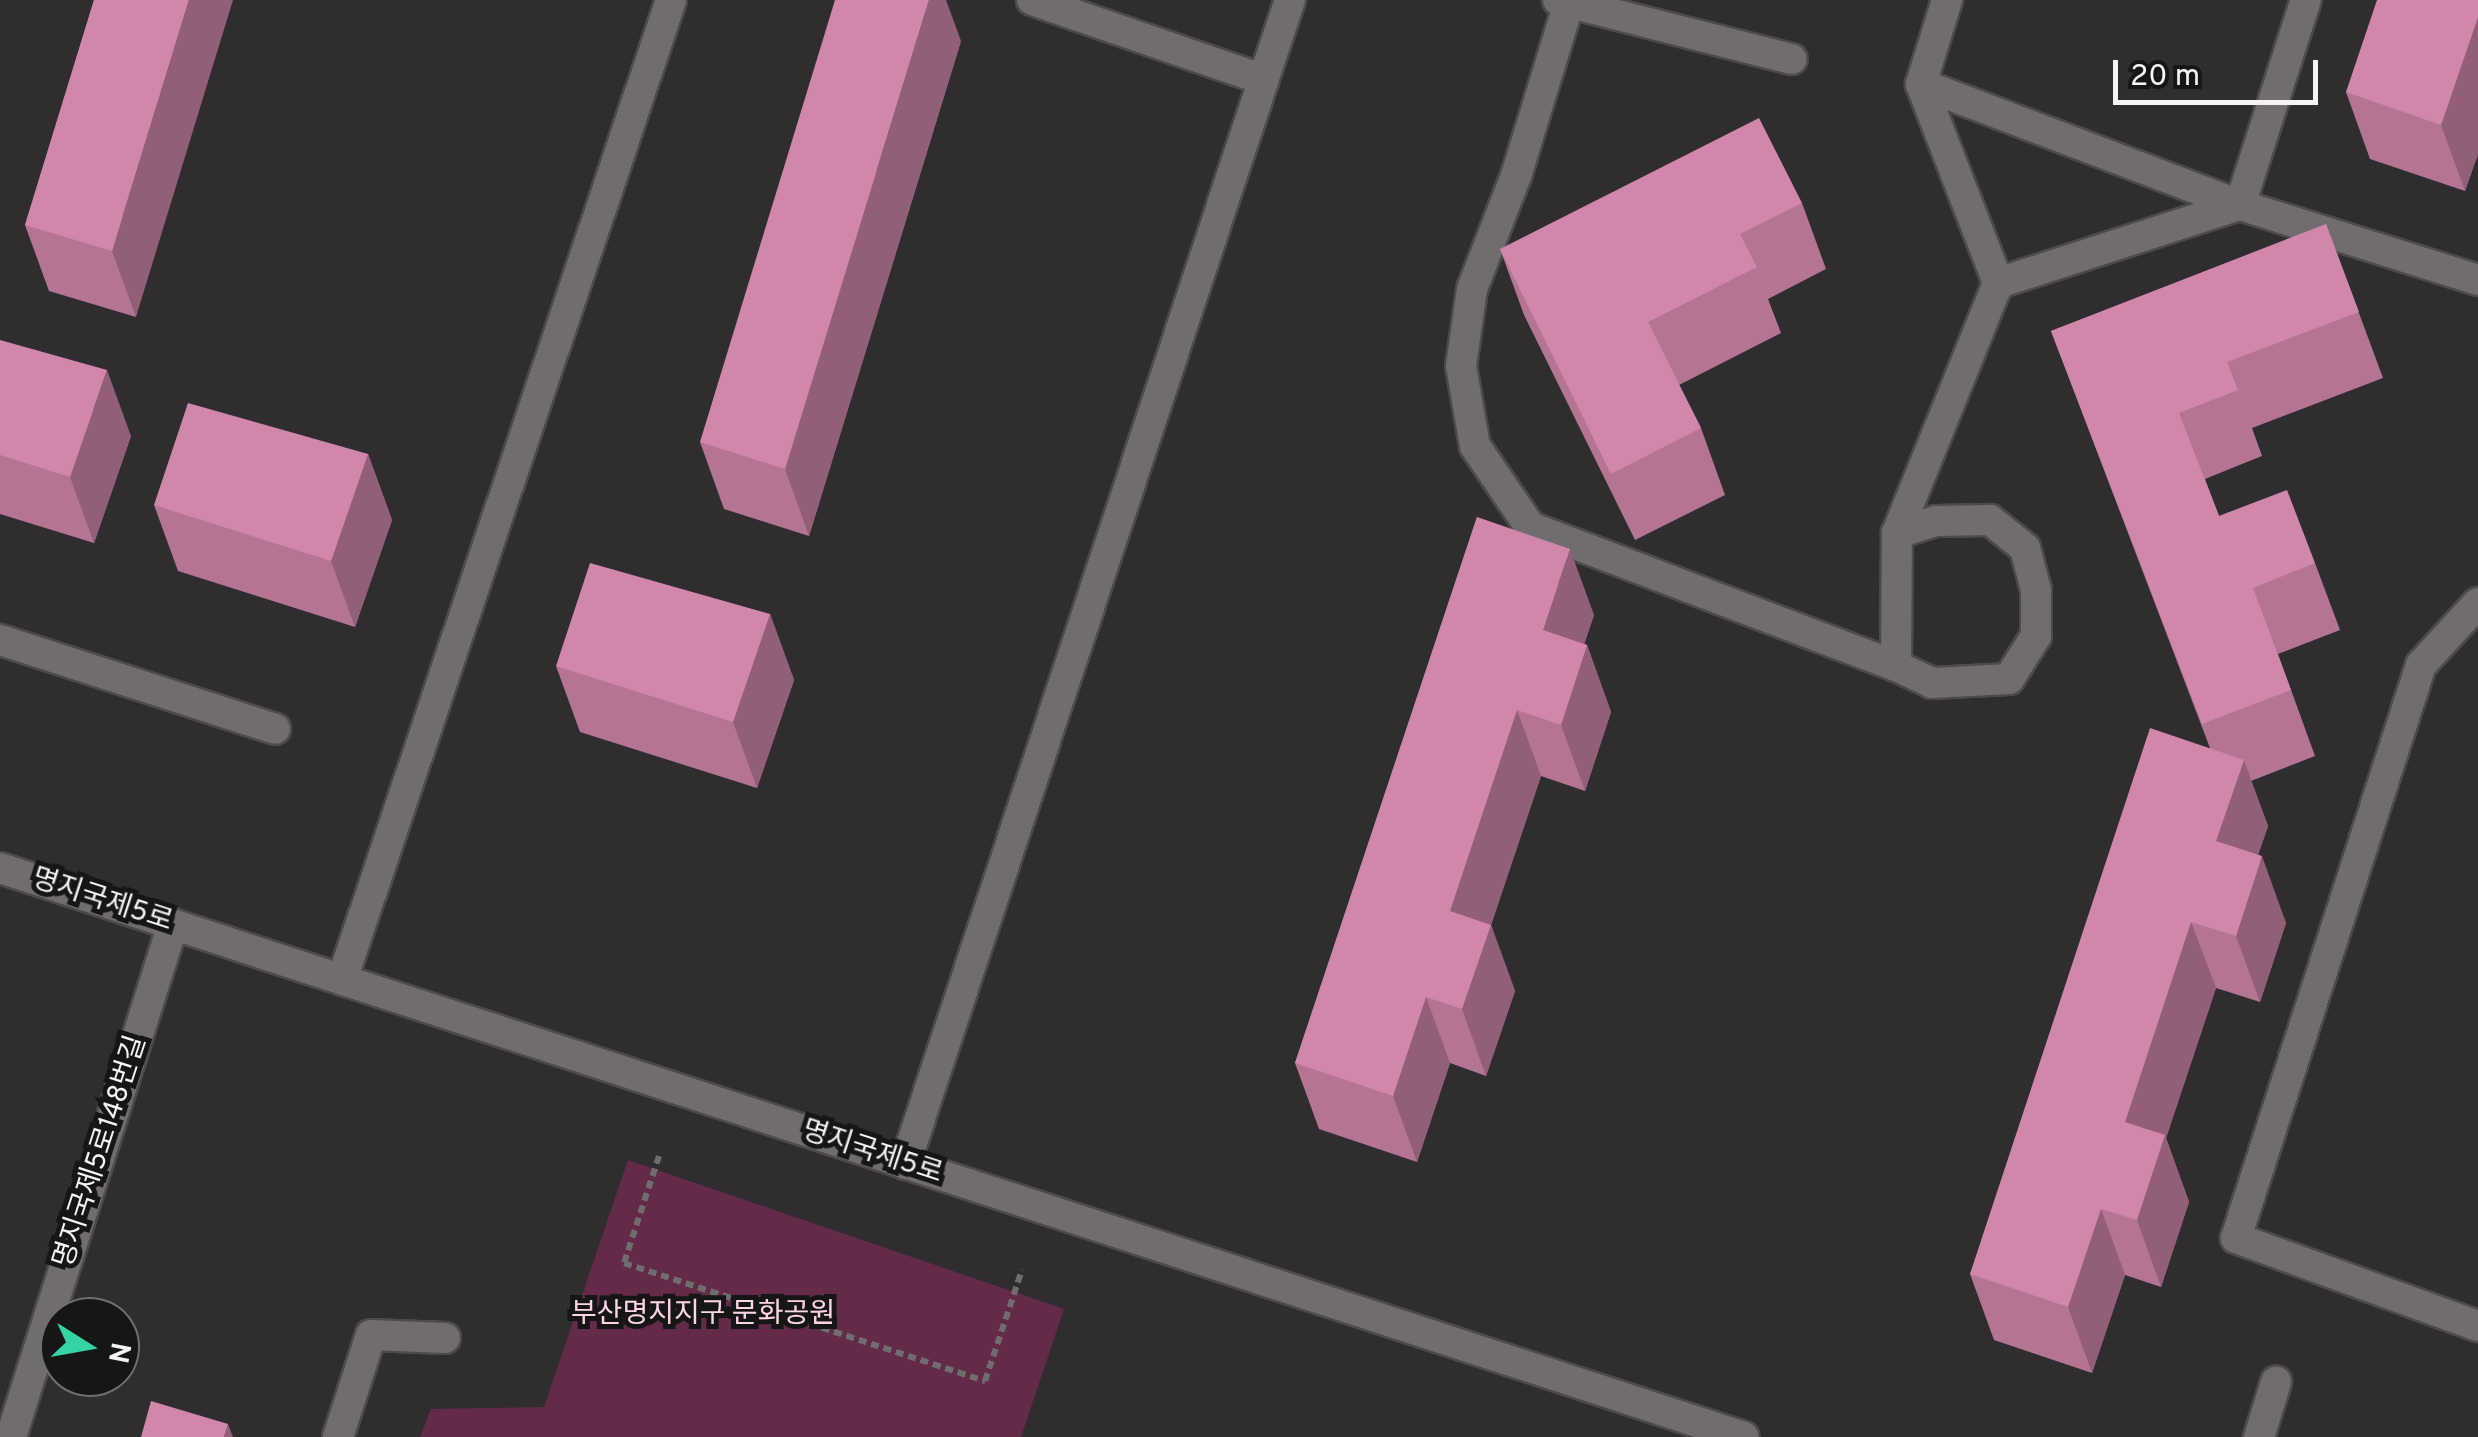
<!DOCTYPE html>
<meta charset="utf-8">
<style>
body{margin:0}
#map{position:relative;width:2478px;height:1437px;overflow:hidden;background:#302d2e;font-family:Overpass,"Noto Sans KR",sans-serif}
div>[style]{position:absolute}
.green>*{inset:0;background:#632a49}
.path>*{height:6px;margin-top:-3px;transform-origin:0;background:repeating-linear-gradient(90deg,#706d6e 0 8px,transparent 0 13px)}
.roads{filter:drop-shadow(2px 0 #4d4a4c) drop-shadow(-2px 0 #4d4a4c) drop-shadow(0 2px #4d4a4c) drop-shadow(0 -2px #4d4a4c)}
.lane>*{height:30px;margin:-15px;padding:0 15px;transform-origin:15px;border-radius:15px;background:#716d6f}
.street>*{height:30px;margin:-15px;padding:0 15px;transform-origin:15px;border-radius:15px;background:#716d6f}
.wall>*{inset:0;background:#b47494}
.shaded-wall>*{inset:0;background:#925e78}
.building>*{inset:0;background:#d187ac}
span{translate:-50% -50%;white-space:nowrap;text-align:center;line-height:1.15;-webkit-text-stroke:10px #171616;paint-order:stroke}
.street-label{font-size:28px;color:#f5f3f4}
.park-label{font-size:28px;color:#fdd3e6}
.north{position:absolute;left:40px;top:1297px;width:100px;height:100px;box-sizing:border-box;background:#171616;border:2px solid #706e6f;border-radius:50%;rotate:101deg;font-size:28px;font-weight:700;line-height:40px;text-align:center;color:#f5f3f4}
.north::after{content:'';display:block;margin:auto;width:35px;height:45px;background:#35d4a7;clip-path:polygon(50% 0,100% 100%,50% 72%,0 100%)}
.scale{position:absolute;left:2113px;top:60px;width:205px;height:45px;box-sizing:border-box;border:5px solid #f5f3f4;border-top:0;padding-left:12px;font-size:30px;line-height:35px;white-space:nowrap;color:#f5f3f4;-webkit-text-stroke:8px #171616;paint-order:stroke}
</style>
<div id="map">
<div class="green">
<i style="clip-path:polygon(628px 1160px,1064px 1309px,1021px 1437px,420px 1437px,431px 1409px,544px 1407px)"></i>
</div>
<div class="path">
<i style="left:659px;top:1156px;width:113px;rotate:108.1deg"></i>
<i style="left:624px;top:1263px;width:380px;rotate:18.1deg"></i>
<i style="left:985px;top:1381px;width:117px;rotate:-71.6deg"></i>
</div>
<div class="roads">
<div class="lane">
<i style="left:1032px;top:0;width:245px;rotate:19deg"></i>
<i style="left:1558px;top:0;width:241px;rotate:14.2deg"></i>
<i style="left:1947px;top:0;width:88px;rotate:107.2deg"></i>
<i style="left:1921px;top:84px;width:341px;rotate:20.8deg"></i>
<i style="left:2240px;top:205px;width:250px;rotate:17.5deg"></i>
<i style="left:1568px;top:6px;width:175px;rotate:107deg"></i>
<i style="left:1517px;top:173px;width:124px;rotate:111.2deg"></i>
<i style="left:1472px;top:289px;width:78px;rotate:98.1deg"></i>
<i style="left:1461px;top:366px;width:81px;rotate:80.1deg"></i>
<i style="left:1475px;top:446px;width:98px;rotate:55.8deg"></i>
<i style="left:1530px;top:527px;width:392px;rotate:20.8deg"></i>
<i style="left:1896px;top:666px;width:133px;rotate:-89.6deg"></i>
<i style="left:1897px;top:533px;width:270px;rotate:-68deg"></i>
<i style="left:1998px;top:283px;width:254px;rotate:-17.9deg"></i>
<i style="left:2240px;top:205px;width:215px;rotate:-72.2deg"></i>
<i style="left:1921px;top:84px;width:213px;rotate:68.8deg"></i>
<i style="left:2478px;top:603px;width:84px;rotate:132.6deg"></i>
<i style="left:2421px;top:665px;width:602px;rotate:107.89deg"></i>
<i style="left:2236px;top:1238px;width:258px;rotate:20deg"></i>
<i style="left:0;top:640px;width:289px;rotate:17.9deg"></i>
<i style="left:1896px;top:666px;width:40px;rotate:25deg"></i>
<i style="left:1932px;top:683px;width:77px;rotate:-3deg"></i>
<i style="left:2009px;top:679px;width:51px;rotate:-57.9deg"></i>
<i style="left:2036px;top:636px;width:46px;rotate:-90deg"></i>
<i style="left:2036px;top:590px;width:43px;rotate:-104.7deg"></i>
<i style="left:2025px;top:548px;width:45px;rotate:-141.3deg"></i>
<i style="left:1990px;top:520px;width:54px;rotate:178.9deg"></i>
<i style="left:1936px;top:521px;width:41px;rotate:162.9deg"></i>
<i style="left:342px;top:980px;width:1034px;rotate:-71.44deg"></i>
<i style="left:2259px;top:1437px;width:58px;rotate:-72.8deg"></i>
</div>
<div class="street">
<i style="left:0;top:868px;width:1834px;rotate:18.07deg"></i>
<i style="left:905px;top:1164px;width:1226px;rotate:-71.7deg"></i>
<i style="left:11px;top:1437px;width:538px;rotate:-72.47deg"></i>
<i style="left:338px;top:1437px;width:107px;rotate:-72.1deg"></i>
<i style="left:371px;top:1335px;width:74px;rotate:2.3deg"></i>
</div>
</div>
<div class="wall">
<i style="clip-path:polygon(94px 0,136px 317px,49px 291px,25px 225px)"></i>
<i style="clip-path:polygon(2478px 0,2478px 154px,2465px 191px,2370px 159px,2346px 92px)"></i>
<i style="clip-path:polygon(961px 41px,809px 536px,724px 509px,700px 442px)"></i>
<i style="clip-path:polygon(1802px 203px,1826px 269px,1768px 299px,1781px 333px,1679px 385px,1701px 428px,1725px 495px,1635px 540px,1524px 315px,1500px 249px)"></i>
<i style="clip-path:polygon(2326px 224px,2383px 378px,2252px 428px,2262px 456px,2205px 479px,2219px 516px,2315px 563px,2340px 630px,2278px 654px,2315px 756px,2251px 781px,2268px 826px,2258px 855px,2286px 923px,2260px 1002px,2216px 988px,2166px 1138px,2189px 1202px,2161px 1287px,2125px 1275px,2092px 1373px,1994px 1340px,1970px 1274px,2210px 748px,2051px 331px)"></i>
<i style="clip-path:polygon(0 340px,131px 436px,94px 543px,0 514px)"></i>
<i style="clip-path:polygon(368px 454px,392px 520px,355px 627px,178px 571px,154px 505px)"></i>
<i style="clip-path:polygon(1477px 517px,1594px 615px,1584px 644px,1587px 645px,1611px 712px,1585px 791px,1541px 776px,1491px 925px,1515px 991px,1486px 1076px,1450px 1063px,1417px 1162px,1319px 1129px,1295px 1063px)"></i>
<i style="clip-path:polygon(770px 614px,794px 680px,757px 788px,580px 732px,556px 666px)"></i>
</div>
<div class="shaded-wall">
<i style="clip-path:polygon(189px 0,233px 0,136px 317px,112px 251px)"></i>
<i style="clip-path:polygon(929px 0,946px 0,961px 41px,809px 536px,785px 469px)"></i>
<i style="clip-path:polygon(2478px 17px,2478px 154px,2465px 191px,2441px 125px)"></i>
<i style="clip-path:polygon(107px 370px,131px 436px,94px 543px,70px 477px)"></i>
<i style="clip-path:polygon(368px 454px,392px 520px,355px 627px,331px 561px)"></i>
<i style="clip-path:polygon(1570px 549px,1594px 615px,1567px 696px,1543px 630px)"></i>
<i style="clip-path:polygon(770px 614px,794px 680px,757px 788px,733px 722px)"></i>
<i style="clip-path:polygon(1587px 645px,1611px 712px,1585px 791px,1561px 725px)"></i>
<i style="clip-path:polygon(1517px 710px,1541px 776px,1491px 925px,1515px 991px,1486px 1076px,1462px 1009px,1450px 911px)"></i>
<i style="clip-path:polygon(2244px 760px,2268px 826px,2240px 907px,2216px 841px)"></i>
<i style="clip-path:polygon(2262px 856px,2286px 923px,2260px 1002px,2236px 936px)"></i>
<i style="clip-path:polygon(2191px 922px,2216px 988px,2166px 1138px,2189px 1202px,2161px 1287px,2137px 1220px,2125px 1122px)"></i>
<i style="clip-path:polygon(1426px 997px,1450px 1063px,1417px 1162px,1393px 1096px)"></i>
<i style="clip-path:polygon(2101px 1209px,2125px 1275px,2092px 1373px,2068px 1307px)"></i>
<i style="clip-path:polygon(228px 1424px,233px 1437px,224px 1437px)"></i>
</div>
<div class="building">
<i style="clip-path:polygon(94px 0,189px 0,112px 251px,25px 225px)"></i>
<i style="clip-path:polygon(835px 0,929px 0,785px 469px,700px 442px)"></i>
<i style="clip-path:polygon(2377px 0,2478px 0,2478px 17px,2441px 125px,2346px 92px)"></i>
<i style="clip-path:polygon(1759px 118px,1802px 203px,1740px 234px,1757px 267px,1648px 322px,1701px 428px,1611px 474px,1500px 249px)"></i>
<i style="clip-path:polygon(2326px 224px,2359px 312px,2227px 362px,2238px 390px,2179px 413px,2219px 516px,2287px 490px,2315px 563px,2253px 588px,2291px 690px,2202px 724px,2051px 331px)"></i>
<i style="clip-path:polygon(0 340px,107px 370px,70px 477px,0 455px)"></i>
<i style="clip-path:polygon(188px 403px,368px 454px,331px 561px,154px 505px)"></i>
<i style="clip-path:polygon(1477px 517px,1570px 549px,1543px 630px,1587px 645px,1561px 725px,1517px 710px,1450px 911px,1491px 925px,1462px 1009px,1426px 997px,1393px 1096px,1295px 1063px)"></i>
<i style="clip-path:polygon(590px 563px,770px 614px,733px 722px,556px 666px)"></i>
<i style="clip-path:polygon(2150px 728px,2244px 760px,2216px 841px,2262px 856px,2236px 936px,2191px 922px,2125px 1122px,2165px 1135px,2137px 1220px,2101px 1209px,2068px 1307px,1970px 1274px)"></i>
<i style="clip-path:polygon(151px 1401px,228px 1424px,224px 1437px,141px 1437px)"></i>
</div>
<div class="street-label">
<span style="left:102px;top:901px;rotate:18deg">명지국제5로</span>
<span style="left:101px;top:1152px;rotate:-72deg">명지국제5로148번길</span>
<span style="left:872px;top:1153px;rotate:18deg">명지국제5로</span>
</div>
<div class="park-label">
<span style="left:703px;top:1315px">부산명지지구 문화공원</span>
</div>
<div class="north">N</div>
<div class="scale">20 m</div>
</div>
